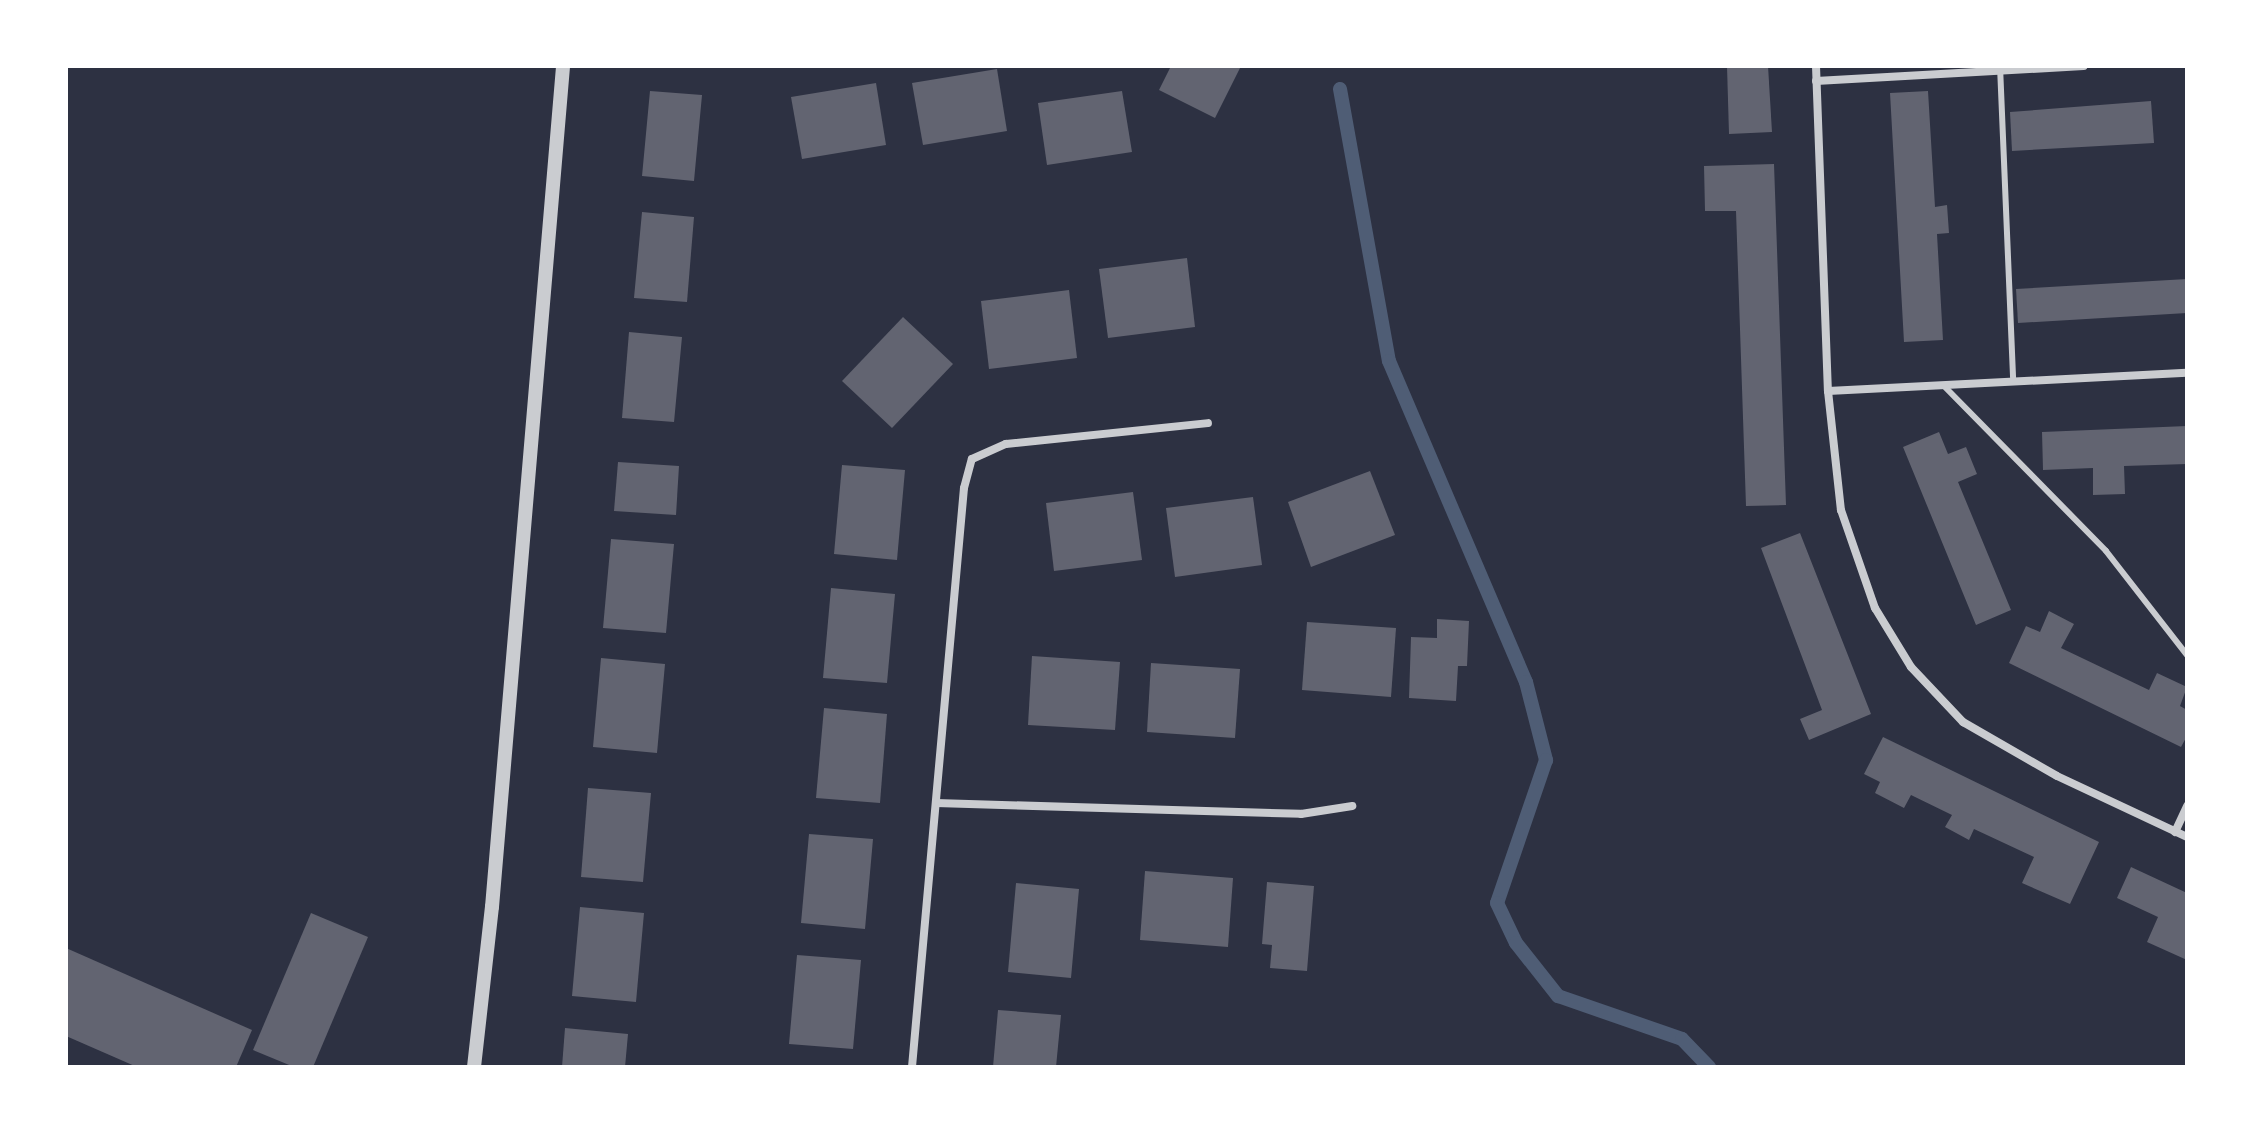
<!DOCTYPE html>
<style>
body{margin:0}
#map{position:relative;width:2253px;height:1133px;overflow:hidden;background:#2d3142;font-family:"Noto Sans",sans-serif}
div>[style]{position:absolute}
.stream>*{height:14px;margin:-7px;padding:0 7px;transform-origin:7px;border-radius:7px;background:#4f5d75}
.building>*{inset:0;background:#626471}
.service>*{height:6px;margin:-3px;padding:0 3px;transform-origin:3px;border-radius:3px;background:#caccd0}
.minor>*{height:8px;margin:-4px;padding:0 4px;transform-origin:4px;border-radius:4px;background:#caccd0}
.tertiary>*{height:14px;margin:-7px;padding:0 7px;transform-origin:7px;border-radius:7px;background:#caccd0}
span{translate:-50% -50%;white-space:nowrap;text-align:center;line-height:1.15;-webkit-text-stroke:6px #fff;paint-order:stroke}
.frame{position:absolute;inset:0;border:68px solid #fff;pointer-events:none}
</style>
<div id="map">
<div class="stream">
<i style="left:1340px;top:89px;width:276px;rotate:79.8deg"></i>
<i style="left:1389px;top:361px;width:349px;rotate:66.9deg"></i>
<i style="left:1526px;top:682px;width:81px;rotate:75.6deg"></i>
<i style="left:1546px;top:760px;width:151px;rotate:108.9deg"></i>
<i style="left:1497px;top:903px;width:44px;rotate:64.6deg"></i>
<i style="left:1516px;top:943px;width:68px;rotate:51.6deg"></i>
<i style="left:1558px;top:996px;width:131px;rotate:19.1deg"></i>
<i style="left:1682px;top:1039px;width:39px;rotate:46deg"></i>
</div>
<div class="building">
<i style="clip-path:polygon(1171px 66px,1241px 66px,1215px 118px,1159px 90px)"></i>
<i style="clip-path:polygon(1727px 66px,1768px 66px,1772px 132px,1729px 134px)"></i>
<i style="clip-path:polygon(997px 69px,1007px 131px,923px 145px,912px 83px)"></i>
<i style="clip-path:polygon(876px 83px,886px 145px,802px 159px,791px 97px)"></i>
<i style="clip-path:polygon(650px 91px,702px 95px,694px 181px,642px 176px)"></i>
<i style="clip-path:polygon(1122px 91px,1132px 152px,1047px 165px,1038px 103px)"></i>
<i style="clip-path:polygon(1928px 91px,1935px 207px,1947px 205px,1949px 233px,1937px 234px,1943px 340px,1904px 342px,1890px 93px)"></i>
<i style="clip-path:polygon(2151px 101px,2154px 143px,2012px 151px,2010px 112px)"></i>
<i style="clip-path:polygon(1774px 164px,1786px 505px,1746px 506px,1736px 211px,1705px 211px,1704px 166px)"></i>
<i style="clip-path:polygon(642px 212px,694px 217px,687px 302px,634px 298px)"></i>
<i style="clip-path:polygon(1187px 258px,1195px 327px,1108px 338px,1099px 269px)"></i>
<i style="clip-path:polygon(2187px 279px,2187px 313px,2018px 323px,2016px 289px)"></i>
<i style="clip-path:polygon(1069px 290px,1077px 358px,989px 369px,981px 301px)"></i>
<i style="clip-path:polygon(903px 317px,953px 364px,892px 428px,842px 381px)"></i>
<i style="clip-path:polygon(629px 332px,682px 337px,674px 422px,622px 418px)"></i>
<i style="clip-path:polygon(2187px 426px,2187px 464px,2124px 466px,2125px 494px,2093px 495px,2093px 468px,2043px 470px,2042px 432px)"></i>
<i style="clip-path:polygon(1939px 432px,1948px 454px,1966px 447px,1977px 474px,1958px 482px,2011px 610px,1976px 625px,1903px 447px)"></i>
<i style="clip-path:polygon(618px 462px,679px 466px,676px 515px,614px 511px)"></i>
<i style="clip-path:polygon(842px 465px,905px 470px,897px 560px,834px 554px)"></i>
<i style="clip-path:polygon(1370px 471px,1395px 535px,1311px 567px,1288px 502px)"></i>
<i style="clip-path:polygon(1133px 492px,1142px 560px,1054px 571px,1046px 503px)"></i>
<i style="clip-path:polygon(1253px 497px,1262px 565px,1175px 577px,1166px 508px)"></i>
<i style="clip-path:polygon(1800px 533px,1871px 714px,1809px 740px,1800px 719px,1822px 710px,1761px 548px)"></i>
<i style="clip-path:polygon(611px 539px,674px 544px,666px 633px,603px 628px)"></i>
<i style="clip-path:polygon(831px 588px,895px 594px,887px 683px,823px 678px)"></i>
<i style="clip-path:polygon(2049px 611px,2074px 624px,2061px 648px,2149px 690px,2157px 673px,2187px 687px,2180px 706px,2187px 710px,2187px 736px,2181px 747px,2009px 663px,2026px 626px,2040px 632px)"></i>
<i style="clip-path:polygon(1437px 619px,1469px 621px,1467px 666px,1458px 666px,1456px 701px,1409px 698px,1411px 637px,1437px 638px)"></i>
<i style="clip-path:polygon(1307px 622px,1396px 628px,1391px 697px,1302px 690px)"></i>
<i style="clip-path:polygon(1032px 656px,1120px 662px,1115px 730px,1028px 725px)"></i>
<i style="clip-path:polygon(601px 658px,665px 664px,657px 753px,593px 747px)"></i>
<i style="clip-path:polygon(1151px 663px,1240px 669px,1235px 738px,1147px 732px)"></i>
<i style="clip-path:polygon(824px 708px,887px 714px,880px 803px,816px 798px)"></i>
<i style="clip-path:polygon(1883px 737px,2099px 842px,2070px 904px,2022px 883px,2034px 857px,1974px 829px,1969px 840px,1945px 827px,1952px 815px,1911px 795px,1904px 808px,1875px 793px,1880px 782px,1864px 774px)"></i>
<i style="clip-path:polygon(588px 788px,651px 793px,643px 882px,581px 877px)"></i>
<i style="clip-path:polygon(809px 834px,873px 839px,865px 929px,801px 923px)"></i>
<i style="clip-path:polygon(2131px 867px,2187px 893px,2187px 960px,2147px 942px,2158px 917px,2117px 898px)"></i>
<i style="clip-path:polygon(1145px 871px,1233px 878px,1228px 947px,1140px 940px)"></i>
<i style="clip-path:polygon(1267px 882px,1314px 886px,1307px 971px,1270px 968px,1272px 945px,1262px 944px)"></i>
<i style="clip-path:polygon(1016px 883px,1079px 889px,1071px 978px,1008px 972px)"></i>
<i style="clip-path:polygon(580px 907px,644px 913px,636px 1002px,572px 996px)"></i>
<i style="clip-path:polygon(311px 913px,368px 937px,313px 1067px,294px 1067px,253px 1050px)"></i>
<i style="clip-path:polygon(66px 948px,252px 1030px,236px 1067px,137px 1067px,66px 1036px)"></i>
<i style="clip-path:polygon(797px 955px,861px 960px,853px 1049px,789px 1044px)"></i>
<i style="clip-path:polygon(998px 1010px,1061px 1015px,1056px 1067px,993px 1067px)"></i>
<i style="clip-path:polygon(565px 1028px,628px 1034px,625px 1067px,562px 1067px)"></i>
</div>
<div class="service">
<i style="left:2000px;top:66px;width:316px;rotate:87.6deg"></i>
<i style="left:1944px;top:386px;width:231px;rotate:45.5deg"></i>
<i style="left:2106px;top:551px;width:132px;rotate:52.1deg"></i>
</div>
<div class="minor">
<i style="left:1816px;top:66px;width:325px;rotate:87.9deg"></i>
<i style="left:1828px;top:391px;width:120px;rotate:83.8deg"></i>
<i style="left:1841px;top:510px;width:104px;rotate:70.9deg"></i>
<i style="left:1875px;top:608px;width:69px;rotate:58.6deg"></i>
<i style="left:1911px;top:667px;width:76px;rotate:46.6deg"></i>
<i style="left:1963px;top:722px;width:108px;rotate:29.9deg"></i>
<i style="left:2057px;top:776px;width:144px;rotate:25.1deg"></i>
<i style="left:1816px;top:81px;width:268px;rotate:-3.2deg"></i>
<i style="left:1828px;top:391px;width:359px;rotate:-2.9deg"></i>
<i style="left:936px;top:803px;width:365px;rotate:1.7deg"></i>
<i style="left:1301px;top:814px;width:52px;rotate:-8.9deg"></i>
<i style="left:2175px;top:832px;width:29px;rotate:-65deg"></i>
<i style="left:912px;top:1067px;width:581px;rotate:-84.87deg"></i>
<i style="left:964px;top:488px;width:30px;rotate:-75deg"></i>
<i style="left:972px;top:459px;width:37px;rotate:-24deg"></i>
<i style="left:1006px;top:444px;width:203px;rotate:-5.9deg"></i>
</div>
<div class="tertiary">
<i style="left:474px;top:1067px;width:161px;rotate:-83.6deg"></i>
<i style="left:492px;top:907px;width:844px;rotate:-85.17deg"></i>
</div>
<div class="frame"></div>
</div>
